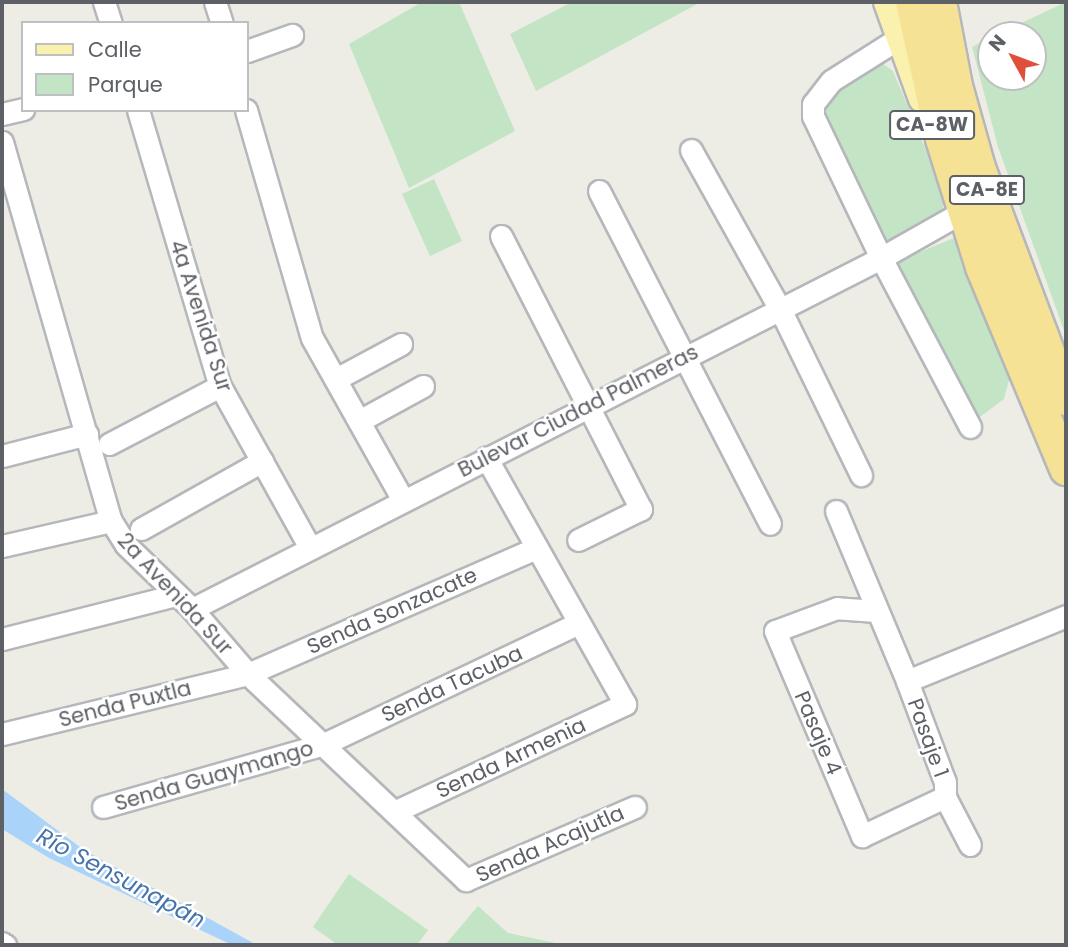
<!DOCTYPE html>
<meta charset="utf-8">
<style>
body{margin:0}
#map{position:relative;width:1068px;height:947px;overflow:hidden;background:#eeede5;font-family:Poppins,sans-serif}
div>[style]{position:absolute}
.green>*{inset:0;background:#c3e4c5}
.water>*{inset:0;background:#aad3fa}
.roads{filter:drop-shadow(2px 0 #b5b7bb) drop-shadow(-2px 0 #b5b7bb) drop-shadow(0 2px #b5b7bb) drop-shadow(0 -2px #b5b7bb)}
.minor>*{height:21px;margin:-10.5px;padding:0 10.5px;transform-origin:10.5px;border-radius:10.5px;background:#fff}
.major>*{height:26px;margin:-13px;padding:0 13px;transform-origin:13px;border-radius:13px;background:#faf1af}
.highway>*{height:32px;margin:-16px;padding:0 16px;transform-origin:16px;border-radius:16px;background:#f6e294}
span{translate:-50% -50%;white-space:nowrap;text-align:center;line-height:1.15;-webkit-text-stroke:5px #fff;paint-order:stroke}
.shield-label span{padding:2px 5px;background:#fff;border:2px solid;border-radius:5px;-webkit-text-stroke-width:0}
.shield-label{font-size:19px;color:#5d6065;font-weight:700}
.street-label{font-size:21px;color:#5d6065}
.water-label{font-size:23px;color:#4773ab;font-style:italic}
.frame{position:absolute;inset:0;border:4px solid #5d6065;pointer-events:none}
.legend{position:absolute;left:21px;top:21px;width:228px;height:91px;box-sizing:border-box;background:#fff;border:2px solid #bebfc1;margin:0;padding:9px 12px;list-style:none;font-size:21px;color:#5d6065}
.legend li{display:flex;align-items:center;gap:14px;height:35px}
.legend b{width:35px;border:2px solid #bebfc1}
.north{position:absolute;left:977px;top:21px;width:70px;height:70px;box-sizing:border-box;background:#fff;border:2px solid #bebfc1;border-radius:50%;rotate:311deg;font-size:19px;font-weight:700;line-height:28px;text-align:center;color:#5d6065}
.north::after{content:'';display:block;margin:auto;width:24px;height:32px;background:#de503b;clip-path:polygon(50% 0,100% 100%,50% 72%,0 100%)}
</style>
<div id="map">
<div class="green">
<i style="clip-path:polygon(422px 2px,459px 2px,515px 131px,409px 188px,349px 44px)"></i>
<i style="clip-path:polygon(572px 2px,701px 2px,536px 91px,510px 34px)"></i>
<i style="clip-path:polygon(1066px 2px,1066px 336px,998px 147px,972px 47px,991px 37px,991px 77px,1033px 77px,1033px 35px,996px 35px)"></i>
<i style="clip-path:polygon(882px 63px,893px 71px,942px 189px,943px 204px,943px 211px,884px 249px,822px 110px,828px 93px)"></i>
<i style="clip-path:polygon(434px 179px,462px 241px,430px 256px,402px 194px)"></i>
<i style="clip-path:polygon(954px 238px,1009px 380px,1004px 399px,977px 419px,893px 263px)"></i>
<i style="clip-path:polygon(349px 874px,428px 930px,417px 945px,338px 945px,313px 927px)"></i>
<i style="clip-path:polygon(478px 906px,508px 933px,565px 945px,445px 945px)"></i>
</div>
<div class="water">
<i style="clip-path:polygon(2px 789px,84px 850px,257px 945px,232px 945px,49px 858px,2px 829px)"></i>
</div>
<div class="roads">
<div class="minor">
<i style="left:104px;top:2px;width:22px;rotate:72deg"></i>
<i style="left:215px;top:2px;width:22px;rotate:72deg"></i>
<i style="left:899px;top:38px;width:80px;rotate:147.7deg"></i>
<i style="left:831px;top:81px;width:29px;rotate:128deg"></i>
<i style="left:813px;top:104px;width:12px;rotate:90deg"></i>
<i style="left:813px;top:116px;width:157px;rotate:64.4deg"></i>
<i style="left:881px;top:258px;width:191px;rotate:62.2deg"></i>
<i style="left:247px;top:51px;width:48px;rotate:-19.6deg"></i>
<i style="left:138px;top:110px;width:288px;rotate:73.5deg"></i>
<i style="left:220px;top:386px;width:185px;rotate:60.9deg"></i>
<i style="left:246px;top:110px;width:237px;rotate:73.9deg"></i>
<i style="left:312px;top:338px;width:186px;rotate:60.7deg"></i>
<i style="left:2px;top:114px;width:22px;rotate:-13deg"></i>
<i style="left:2px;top:142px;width:394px;rotate:74deg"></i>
<i style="left:111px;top:521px;width:28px;rotate:58deg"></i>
<i style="left:126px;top:545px;width:92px;rotate:44.1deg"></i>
<i style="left:192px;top:609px;width:86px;rotate:49.3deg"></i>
<i style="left:248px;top:674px;width:300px;rotate:43.4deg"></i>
<i style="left:466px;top:880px;width:184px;rotate:-23.4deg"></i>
<i style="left:691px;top:150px;width:182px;rotate:60.8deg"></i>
<i style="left:780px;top:309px;width:185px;rotate:64deg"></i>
<i style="left:599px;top:191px;width:374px;rotate:62.8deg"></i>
<i style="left:501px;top:236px;width:307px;rotate:62.9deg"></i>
<i style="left:641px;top:509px;width:70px;rotate:153.8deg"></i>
<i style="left:336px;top:379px;width:74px;rotate:-28.3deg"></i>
<i style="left:359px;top:421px;width:73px;rotate:-28.7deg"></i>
<i style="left:109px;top:444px;width:125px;rotate:-27.6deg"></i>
<i style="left:2px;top:456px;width:88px;rotate:-14.5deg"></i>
<i style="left:836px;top:511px;width:184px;rotate:67.3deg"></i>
<i style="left:907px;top:681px;width:108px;rotate:69.4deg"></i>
<i style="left:945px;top:782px;width:15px;rotate:90deg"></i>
<i style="left:945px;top:797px;width:54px;rotate:62.5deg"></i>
<i style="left:141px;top:529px;width:139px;rotate:-29.3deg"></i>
<i style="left:2px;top:546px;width:112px;rotate:-12.9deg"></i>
<i style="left:192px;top:609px;width:773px;rotate:-27deg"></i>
<i style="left:881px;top:258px;width:95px;rotate:-29.5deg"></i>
<i style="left:876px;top:611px;width:39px;rotate:-176deg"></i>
<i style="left:837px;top:608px;width:66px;rotate:159.6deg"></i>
<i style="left:775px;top:631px;width:223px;rotate:67deg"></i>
<i style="left:862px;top:836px;width:92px;rotate:-25.2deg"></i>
<i style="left:2px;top:639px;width:179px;rotate:-14.2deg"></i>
<i style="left:907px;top:681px;width:172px;rotate:-22.2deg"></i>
<i style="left:2px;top:734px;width:253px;rotate:-13.7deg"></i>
<i style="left:248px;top:674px;width:315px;rotate:-23.6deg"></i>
<i style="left:103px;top:807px;width:230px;rotate:-15.9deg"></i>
<i style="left:324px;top:744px;width:282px;rotate:-25.4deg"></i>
<i style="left:396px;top:811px;width:253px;rotate:-25deg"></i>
<i style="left:625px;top:704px;width:283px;rotate:-119.4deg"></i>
<i style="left:2px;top:943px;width:4px;rotate:34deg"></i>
</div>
<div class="major">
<i style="left:887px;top:2px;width:103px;rotate:70.2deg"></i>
</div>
<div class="highway">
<i style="left:912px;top:2px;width:140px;rotate:77.6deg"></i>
<i style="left:942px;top:139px;width:134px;rotate:72.6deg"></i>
<i style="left:982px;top:267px;width:219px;rotate:67.4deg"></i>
<i style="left:940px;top:2px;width:86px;rotate:79.2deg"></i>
<i style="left:956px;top:86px;width:85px;rotate:74.3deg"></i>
<i style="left:979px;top:168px;width:247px;rotate:69.4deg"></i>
</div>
</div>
<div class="shield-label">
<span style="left:932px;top:125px">CA-8W</span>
<span style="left:987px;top:190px">CA-8E</span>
</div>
<div class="street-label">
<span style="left:201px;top:316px;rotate:72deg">4a Avenida Sur</span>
<span style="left:578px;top:411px;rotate:-27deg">Bulevar Ciudad Palmeras</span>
<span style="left:175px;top:594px;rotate:47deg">2a Avenida Sur</span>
<span style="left:392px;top:611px;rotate:-24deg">Senda Sonzacate</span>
<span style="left:452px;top:684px;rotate:-25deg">Senda Tacuba</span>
<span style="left:125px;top:704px;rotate:-14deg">Senda Puxtla</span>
<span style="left:818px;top:733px;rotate:67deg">Pasaje 4</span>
<span style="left:928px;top:738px;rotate:70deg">Pasaje 1</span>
<span style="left:511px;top:758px;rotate:-25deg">Senda Armenia</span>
<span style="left:214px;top:776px;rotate:-16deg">Senda Guaymango</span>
<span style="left:550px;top:844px;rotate:-24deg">Senda Acajutla</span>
</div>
<div class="water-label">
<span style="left:121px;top:878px;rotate:28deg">Río Sensunapán</span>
</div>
<div class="frame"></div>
<ul class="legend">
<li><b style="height:9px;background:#faf1af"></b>Calle</li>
<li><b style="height:19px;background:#c3e4c5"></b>Parque</li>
</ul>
<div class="north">N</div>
</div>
